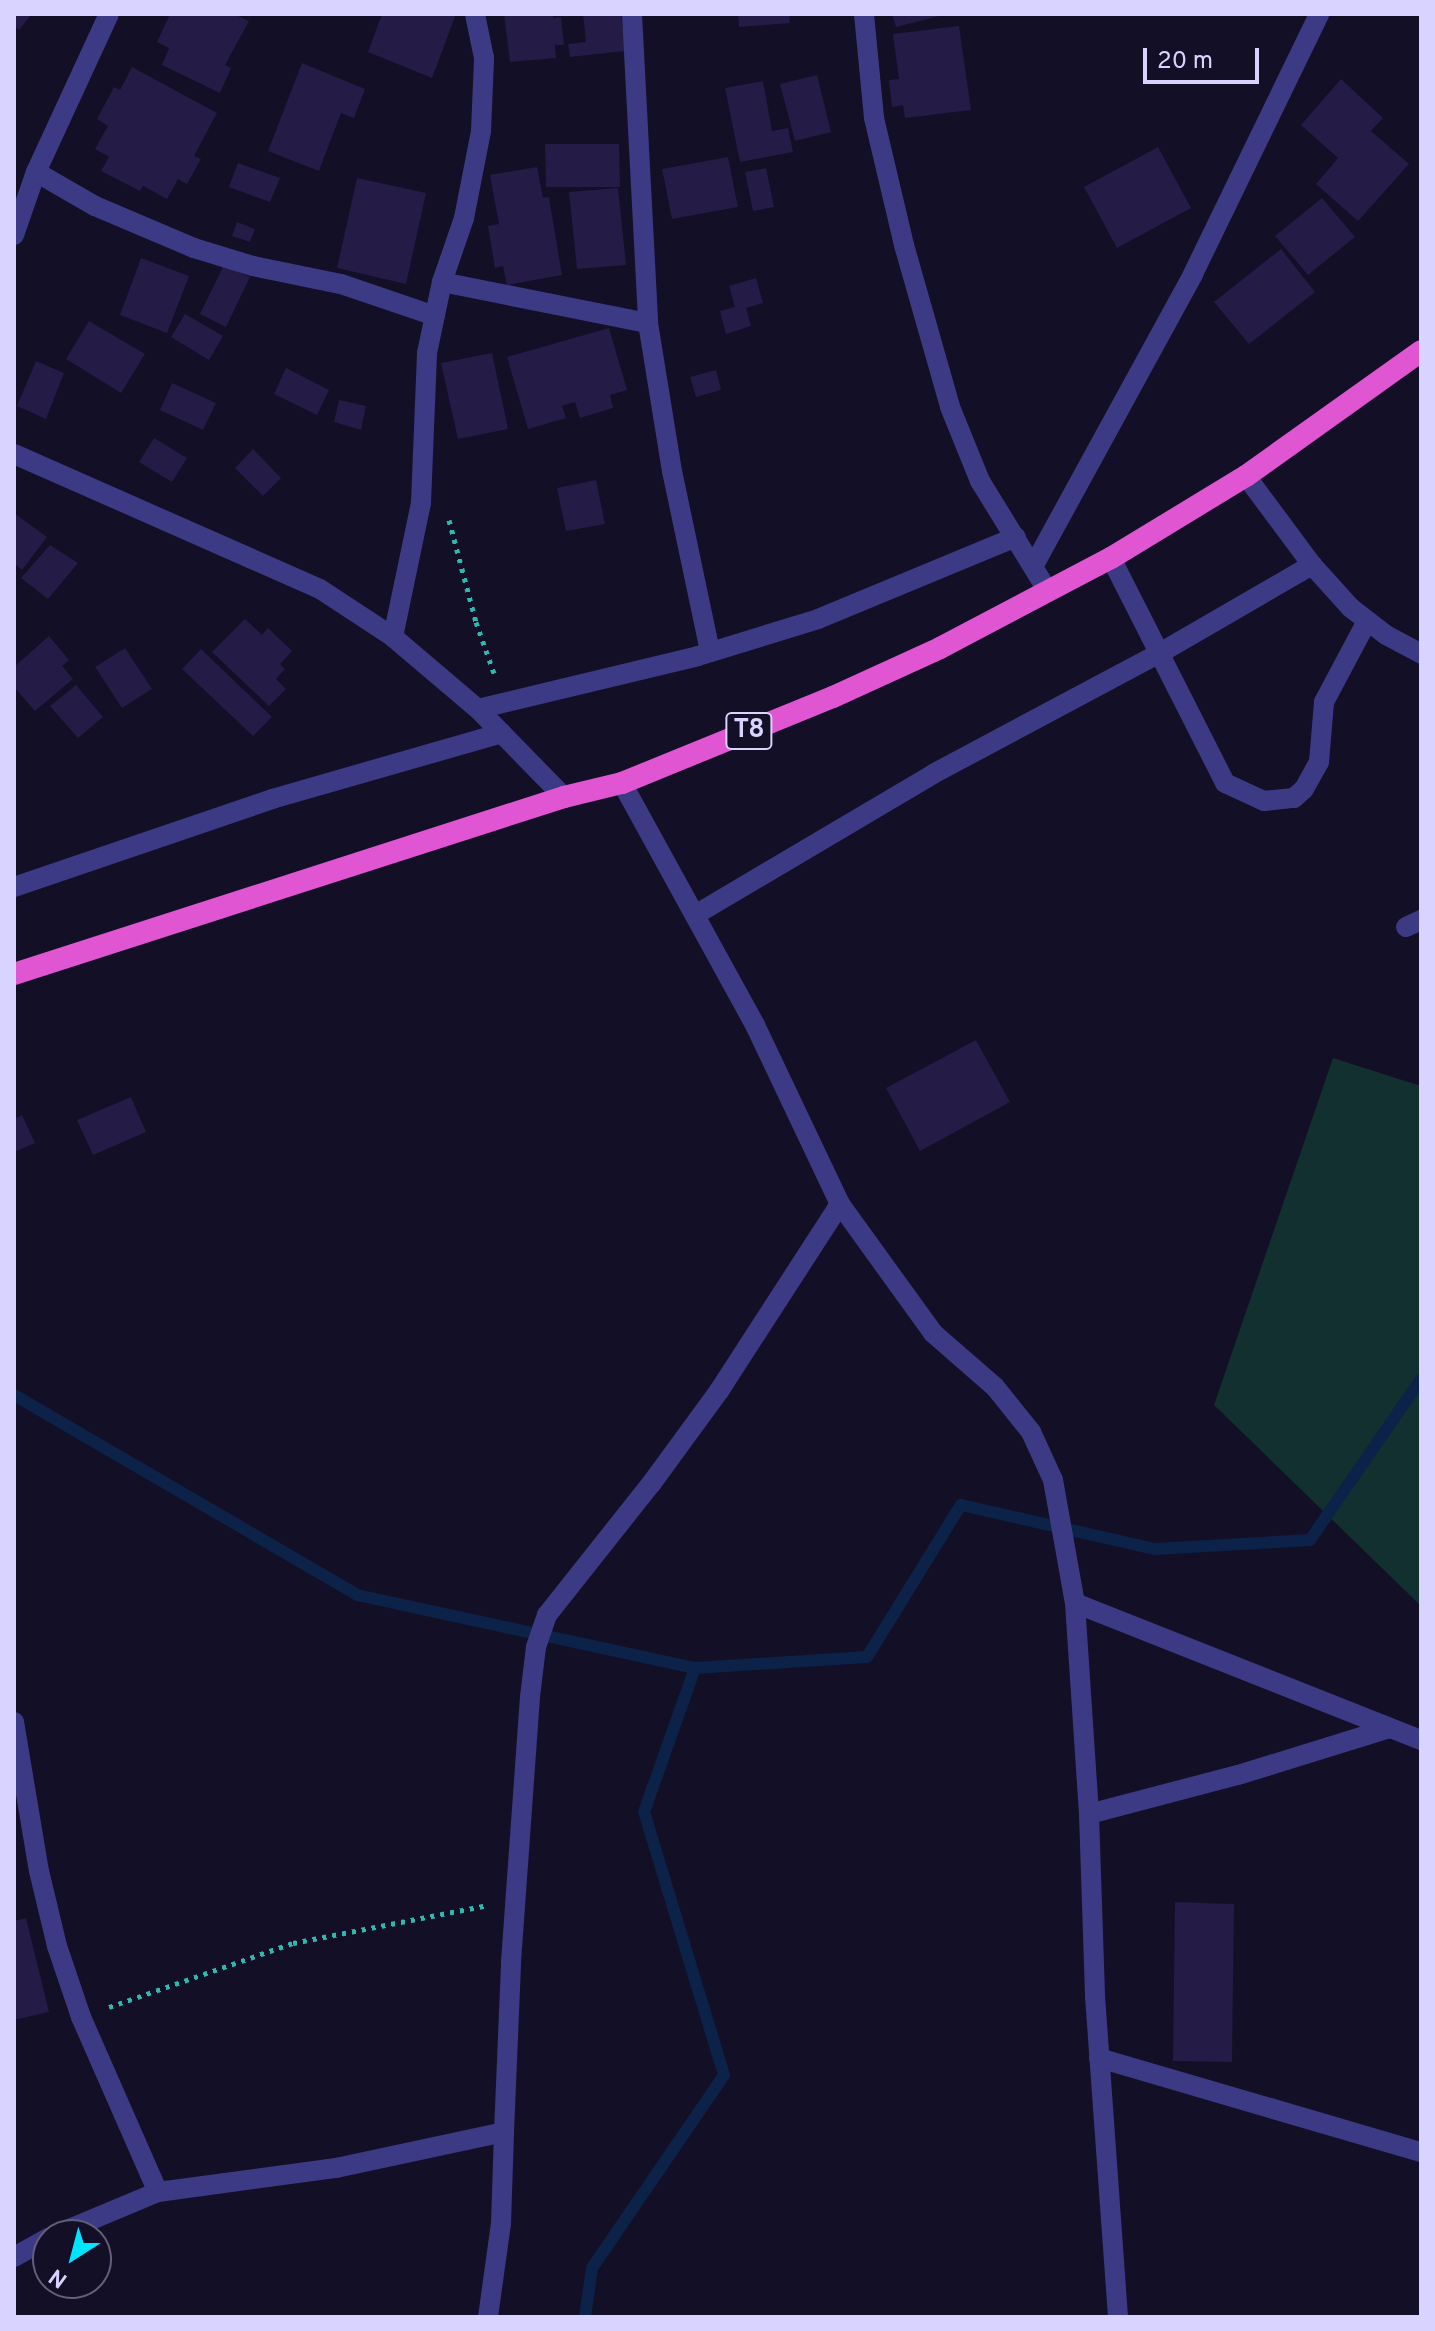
<!DOCTYPE html>
<style>
body{margin:0}
#map{position:relative;width:1435px;height:2331px;overflow:hidden;background:#130f26;font-family:Overpass,sans-serif}
div>[style]{position:absolute}
.green>*{inset:0;background:#12302f}
.stream>*{height:12px;margin:-6px;padding:0 6px;transform-origin:6px;border-radius:6px;background:#0c2248}
.building>*{inset:0;background:#241b47}
.path>*{height:5px;margin-top:-2.5px;transform-origin:0;background:repeating-linear-gradient(90deg,#2fb8b0 0 4px,transparent 0 10px)}
.minor>*{height:20px;margin:-10px;padding:0 10px;transform-origin:10px;border-radius:10px;background:#3d3a85}
.trunk>*{height:22px;margin:-11px;padding:0 11px;transform-origin:11px;border-radius:11px;background:#e055d1}
span{translate:-50% -50%;white-space:nowrap;text-align:center;line-height:1.15;-webkit-text-stroke:8px #130f26;paint-order:stroke}
.shield-label span{padding:2px 6px;background:#130f26;border:2px solid;border-radius:6px;-webkit-text-stroke-width:0}
.shield-label{font-size:26px;color:#d9d4ff;font-weight:700}
.frame{position:absolute;inset:0;border:16px solid #d9d4ff;pointer-events:none}
.north{position:absolute;left:32px;top:2219px;width:80px;height:80px;box-sizing:border-box;background:#130f26;border:2px solid #625e7d;border-radius:50%;rotate:216deg;font-size:22px;font-weight:700;line-height:32px;text-align:center;color:#d9d4ff}
.north::after{content:'';display:block;margin:auto;width:28px;height:36px;background:#00e5ff;clip-path:polygon(50% 0,100% 100%,50% 72%,0 100%)}
.scale{position:absolute;left:1143px;top:48px;width:116px;height:36px;box-sizing:border-box;border:4px solid #d9d4ff;border-top:0;padding-left:10px;font-size:24px;line-height:28px;white-space:nowrap;color:#d9d4ff;-webkit-text-stroke:6px #130f26;paint-order:stroke}
</style>
<div id="map">
<div class="green">
<i style="clip-path:polygon(1333px 1058px,1421px 1086px,1421px 1606px,1214px 1405px)"></i>
</div>
<div class="stream">
<i style="left:14px;top:1395px;width:397px;rotate:30.2deg"></i>
<i style="left:357px;top:1595px;width:346px;rotate:12.2deg"></i>
<i style="left:585px;top:2317px;width:49px;rotate:-81.9deg"></i>
<i style="left:592px;top:2268px;width:234px;rotate:-55.6deg"></i>
<i style="left:724px;top:2075px;width:275px;rotate:-106.9deg"></i>
<i style="left:644px;top:1812px;width:153px;rotate:-70.5deg"></i>
<i style="left:695px;top:1668px;width:172px;rotate:-3.7deg"></i>
<i style="left:867px;top:1657px;width:179px;rotate:-58.3deg"></i>
<i style="left:961px;top:1505px;width:199px;rotate:12.8deg"></i>
<i style="left:1155px;top:1549px;width:155px;rotate:-3.3deg"></i>
<i style="left:1310px;top:1540px;width:196px;rotate:-55.4deg"></i>
</div>
<div class="building">
<i style="clip-path:polygon(14px 14px,32px 14px,19px 30px,14px 26px)"></i>
<i style="clip-path:polygon(170px 14px,234px 14px,249px 21px,225px 65px,231px 68px,220px 93px,162px 65px,169px 48px,157px 42px)"></i>
<i style="clip-path:polygon(382px 14px,456px 14px,432px 78px,368px 52px)"></i>
<i style="clip-path:polygon(504px 14px,553px 14px,553px 18px,561px 17px,564px 45px,555px 45px,556px 58px,510px 62px)"></i>
<i style="clip-path:polygon(583px 14px,621px 14px,625px 51px,570px 57px,568px 44px,586px 42px)"></i>
<i style="clip-path:polygon(738px 14px,789px 14px,790px 23px,739px 27px)"></i>
<i style="clip-path:polygon(892px 14px,943px 14px,943px 15px,896px 27px)"></i>
<i style="clip-path:polygon(959px 26px,971px 110px,905px 118px,903px 105px,892px 107px,889px 80px,899px 79px,893px 34px)"></i>
<i style="clip-path:polygon(302px 63px,365px 89px,354px 118px,341px 113px,319px 171px,268px 151px)"></i>
<i style="clip-path:polygon(132px 67px,217px 113px,194px 156px,201px 159px,187px 184px,178px 179px,167px 199px,143px 186px,140px 191px,101px 171px,109px 157px,95px 149px,108px 126px,97px 119px,114px 87px,120px 90px)"></i>
<i style="clip-path:polygon(817px 75px,831px 132px,795px 141px,780px 84px)"></i>
<i style="clip-path:polygon(1341px 79px,1383px 118px,1371px 131px,1409px 164px,1358px 221px,1316px 184px,1338px 158px,1301px 125px)"></i>
<i style="clip-path:polygon(763px 81px,772px 131px,788px 128px,793px 152px,740px 162px,725px 88px)"></i>
<i style="clip-path:polygon(545px 144px,619px 144px,620px 187px,546px 187px)"></i>
<i style="clip-path:polygon(1158px 147px,1191px 208px,1117px 248px,1084px 187px)"></i>
<i style="clip-path:polygon(728px 157px,738px 207px,672px 219px,662px 169px)"></i>
<i style="clip-path:polygon(238px 163px,280px 178px,270px 202px,229px 187px)"></i>
<i style="clip-path:polygon(537px 167px,543px 198px,549px 197px,562px 275px,507px 285px,503px 266px,495px 268px,488px 226px,499px 224px,490px 175px)"></i>
<i style="clip-path:polygon(766px 168px,774px 207px,753px 211px,745px 172px)"></i>
<i style="clip-path:polygon(357px 178px,426px 193px,406px 284px,337px 268px)"></i>
<i style="clip-path:polygon(618px 188px,626px 265px,577px 269px,569px 192px)"></i>
<i style="clip-path:polygon(1322px 198px,1355px 237px,1308px 275px,1275px 236px)"></i>
<i style="clip-path:polygon(237px 222px,255px 229px,250px 242px,232px 236px)"></i>
<i style="clip-path:polygon(1281px 249px,1315px 292px,1249px 344px,1214px 302px)"></i>
<i style="clip-path:polygon(141px 258px,189px 276px,167px 333px,120px 315px)"></i>
<i style="clip-path:polygon(224px 265px,250px 277px,226px 327px,200px 314px)"></i>
<i style="clip-path:polygon(756px 278px,763px 303px,746px 308px,751px 326px,726px 334px,720px 311px,735px 307px,729px 286px)"></i>
<i style="clip-path:polygon(185px 314px,223px 336px,209px 360px,171px 337px)"></i>
<i style="clip-path:polygon(89px 321px,145px 354px,121px 393px,66px 359px)"></i>
<i style="clip-path:polygon(609px 328px,627px 390px,610px 395px,613px 408px,580px 418px,575px 402px,562px 406px,566px 418px,528px 429px,507px 357px)"></i>
<i style="clip-path:polygon(492px 353px,508px 429px,458px 439px,441px 363px)"></i>
<i style="clip-path:polygon(36px 361px,64px 373px,46px 419px,17px 406px)"></i>
<i style="clip-path:polygon(286px 368px,329px 390px,317px 415px,274px 394px)"></i>
<i style="clip-path:polygon(716px 370px,721px 390px,696px 397px,690px 377px)"></i>
<i style="clip-path:polygon(172px 383px,216px 403px,203px 430px,160px 410px)"></i>
<i style="clip-path:polygon(339px 400px,366px 406px,361px 430px,334px 422px)"></i>
<i style="clip-path:polygon(154px 438px,187px 458px,172px 482px,139px 462px)"></i>
<i style="clip-path:polygon(253px 449px,281px 478px,263px 496px,235px 468px)"></i>
<i style="clip-path:polygon(596px 480px,605px 524px,566px 531px,557px 488px)"></i>
<i style="clip-path:polygon(14px 513px,47px 537px,22px 570px,14px 563px)"></i>
<i style="clip-path:polygon(50px 545px,78px 563px,48px 599px,21px 578px)"></i>
<i style="clip-path:polygon(245px 619px,262px 635px,268px 628px,292px 651px,280px 664px,285px 669px,276px 679px,286px 689px,269px 706px,212px 652px)"></i>
<i style="clip-path:polygon(49px 636px,69px 660px,62px 666px,73px 679px,35px 711px,14px 687px,14px 667px)"></i>
<i style="clip-path:polygon(125px 648px,152px 689px,122px 708px,95px 667px)"></i>
<i style="clip-path:polygon(201px 649px,272px 717px,253px 736px,182px 669px)"></i>
<i style="clip-path:polygon(76px 685px,103px 717px,78px 738px,50px 706px)"></i>
<i style="clip-path:polygon(976px 1040px,1010px 1102px,920px 1151px,886px 1088px)"></i>
<i style="clip-path:polygon(131px 1097px,146px 1132px,93px 1155px,77px 1120px)"></i>
<i style="clip-path:polygon(22px 1115px,35px 1143px,14px 1152px,14px 1119px)"></i>
<i style="clip-path:polygon(1175px 1902px,1234px 1904px,1232px 2062px,1173px 2061px)"></i>
<i style="clip-path:polygon(26px 1918px,49px 2012px,14px 2020px,14px 1921px)"></i>
</div>
<div class="path">
<i style="left:449px;top:520px;width:106px;rotate:75.2deg"></i>
<i style="left:476px;top:622px;width:57px;rotate:70.6deg"></i>
<i style="left:109px;top:2007px;width:195px;rotate:-19.2deg"></i>
<i style="left:293px;top:1943px;width:199px;rotate:-11deg"></i>
</div>
<div class="minor">
<i style="left:632px;top:14px;width:309px;rotate:87deg"></i>
<i style="left:648px;top:323px;width:150px;rotate:80.8deg"></i>
<i style="left:672px;top:471px;width:185px;rotate:78.1deg"></i>
<i style="left:864px;top:14px;width:104px;rotate:84.5deg"></i>
<i style="left:874px;top:118px;width:130px;rotate:76.7deg"></i>
<i style="left:904px;top:245px;width:168px;rotate:74.1deg"></i>
<i style="left:950px;top:407px;width:80px;rotate:67.9deg"></i>
<i style="left:980px;top:481px;width:128px;rotate:58.4deg"></i>
<i style="left:36px;top:172px;width:68px;rotate:30deg"></i>
<i style="left:95px;top:206px;width:108px;rotate:23deg"></i>
<i style="left:194px;top:248px;width:62px;rotate:17deg"></i>
<i style="left:253px;top:266px;width:90px;rotate:11.6deg"></i>
<i style="left:341px;top:284px;width:99px;rotate:18.8deg"></i>
<i style="left:14px;top:235px;width:67px;rotate:-70.8deg"></i>
<i style="left:36px;top:172px;width:174px;rotate:-65.2deg"></i>
<i style="left:442px;top:282px;width:210px;rotate:11.3deg"></i>
<i style="left:14px;top:454px;width:334px;rotate:23.8deg"></i>
<i style="left:320px;top:589px;width:87px;rotate:33.3deg"></i>
<i style="left:393px;top:637px;width:111px;rotate:40.3deg"></i>
<i style="left:478px;top:709px;width:123px;rotate:45.7deg"></i>
<i style="left:1246px;top:476px;width:111px;rotate:53.4deg"></i>
<i style="left:1312px;top:565px;width:58px;rotate:47.8deg"></i>
<i style="left:1351px;top:608px;width:44px;rotate:37.6deg"></i>
<i style="left:1386px;top:635px;width:40px;rotate:28deg"></i>
<i style="left:1111px;top:558px;width:252px;rotate:63.1deg"></i>
<i style="left:1225px;top:783px;width:43px;rotate:24.8deg"></i>
<i style="left:1264px;top:801px;width:30px;rotate:-6deg"></i>
<i style="left:1294px;top:798px;width:13px;rotate:-42deg"></i>
<i style="left:1304px;top:789px;width:31px;rotate:-61deg"></i>
<i style="left:1319px;top:762px;width:60px;rotate:-85.2deg"></i>
<i style="left:1324px;top:702px;width:92px;rotate:-62deg"></i>
<i style="left:1034px;top:565px;width:332px;rotate:-61.3deg"></i>
<i style="left:1193px;top:274px;width:289px;rotate:-64.1deg"></i>
<i style="left:393px;top:637px;width:137px;rotate:-78.2deg"></i>
<i style="left:421px;top:503px;width:150px;rotate:-87.7deg"></i>
<i style="left:427px;top:353px;width:73px;rotate:-78.1deg"></i>
<i style="left:442px;top:282px;width:68px;rotate:-71deg"></i>
<i style="left:464px;top:218px;width:89px;rotate:-78.9deg"></i>
<i style="left:481px;top:131px;width:73px;rotate:-87.6deg"></i>
<i style="left:484px;top:58px;width:45px;rotate:-101.6deg"></i>
<i style="left:478px;top:709px;width:226px;rotate:-13.5deg"></i>
<i style="left:698px;top:656px;width:126px;rotate:-17.1deg"></i>
<i style="left:818px;top:619px;width:214px;rotate:-22.5deg"></i>
<i style="left:622px;top:783px;width:276px;rotate:61.2deg"></i>
<i style="left:755px;top:1025px;width:198px;rotate:64.6deg"></i>
<i style="left:840px;top:1204px;width:159px;rotate:54.2deg"></i>
<i style="left:933px;top:1333px;width:82px;rotate:41.1deg"></i>
<i style="left:995px;top:1387px;width:58px;rotate:51.3deg"></i>
<i style="left:1031px;top:1432px;width:53px;rotate:65.4deg"></i>
<i style="left:1053px;top:1480px;width:125px;rotate:79.9deg"></i>
<i style="left:1075px;top:1603px;width:211px;rotate:86.2deg"></i>
<i style="left:1089px;top:1814px;width:182px;rotate:88.1deg"></i>
<i style="left:1095px;top:1996px;width:322px;rotate:85.9deg"></i>
<i style="left:14px;top:887px;width:273px;rotate:-18.8deg"></i>
<i style="left:272px;top:799px;width:239px;rotate:-16deg"></i>
<i style="left:695px;top:915px;width:277px;rotate:-30.6deg"></i>
<i style="left:933px;top:774px;width:257px;rotate:-28.1deg"></i>
<i style="left:1160px;top:653px;width:176px;rotate:-30.1deg"></i>
<i style="left:1406px;top:927px;width:17px;rotate:-25deg"></i>
<i style="left:1075px;top:1603px;width:372px;rotate:21.6deg"></i>
<i style="left:14px;top:1722px;width:151px;rotate:80.5deg"></i>
<i style="left:39px;top:1871px;width:77px;rotate:76.5deg"></i>
<i style="left:57px;top:1946px;width:75px;rotate:71.3deg"></i>
<i style="left:81px;top:2017px;width:191px;rotate:66.3deg"></i>
<i style="left:1089px;top:1814px;width:154px;rotate:-14.7deg"></i>
<i style="left:1238px;top:1775px;width:159px;rotate:-17.2deg"></i>
<i style="left:1099px;top:2058px;width:335px;rotate:16.3deg"></i>
<i style="left:55px;top:2235px;width:112px;rotate:-22.7deg"></i>
<i style="left:158px;top:2192px;width:180px;rotate:-7.7deg"></i>
<i style="left:336px;top:2168px;width:172px;rotate:-12.1deg"></i>
<i style="left:504px;top:2132px;width:170px;rotate:-87.6deg"></i>
<i style="left:511px;top:1962px;width:266px;rotate:-85.9deg"></i>
<i style="left:530px;top:1697px;width:50px;rotate:-83.2deg"></i>
<i style="left:536px;top:1647px;width:34px;rotate:-71deg"></i>
<i style="left:547px;top:1615px;width:167px;rotate:-51.6deg"></i>
<i style="left:651px;top:1484px;width:115px;rotate:-53.8deg"></i>
<i style="left:719px;top:1391px;width:223px;rotate:-57.1deg"></i>
<i style="left:14px;top:2257px;width:39px;rotate:-29deg"></i>
<i style="left:488px;top:2317px;width:95px;rotate:-82.1deg"></i>
<i style="left:501px;top:2223px;width:91px;rotate:-88.1deg"></i>
</div>
<div class="trunk">
<i style="left:14px;top:974px;width:578px;rotate:-17.84deg"></i>
<i style="left:564px;top:797px;width:60px;rotate:-13.6deg"></i>
<i style="left:622px;top:783px;width:228px;rotate:-22.2deg"></i>
<i style="left:833px;top:697px;width:118px;rotate:-24.6deg"></i>
<i style="left:940px;top:648px;width:193px;rotate:-27.8deg"></i>
<i style="left:1111px;top:558px;width:158px;rotate:-31.3deg"></i>
<i style="left:1246px;top:476px;width:215px;rotate:-35.5deg"></i>
</div>
<div class="shield-label">
<span style="left:749px;top:731px">T8</span>
</div>
<div class="frame"></div>
<div class="north">N</div>
<div class="scale">20 m</div>
</div>
